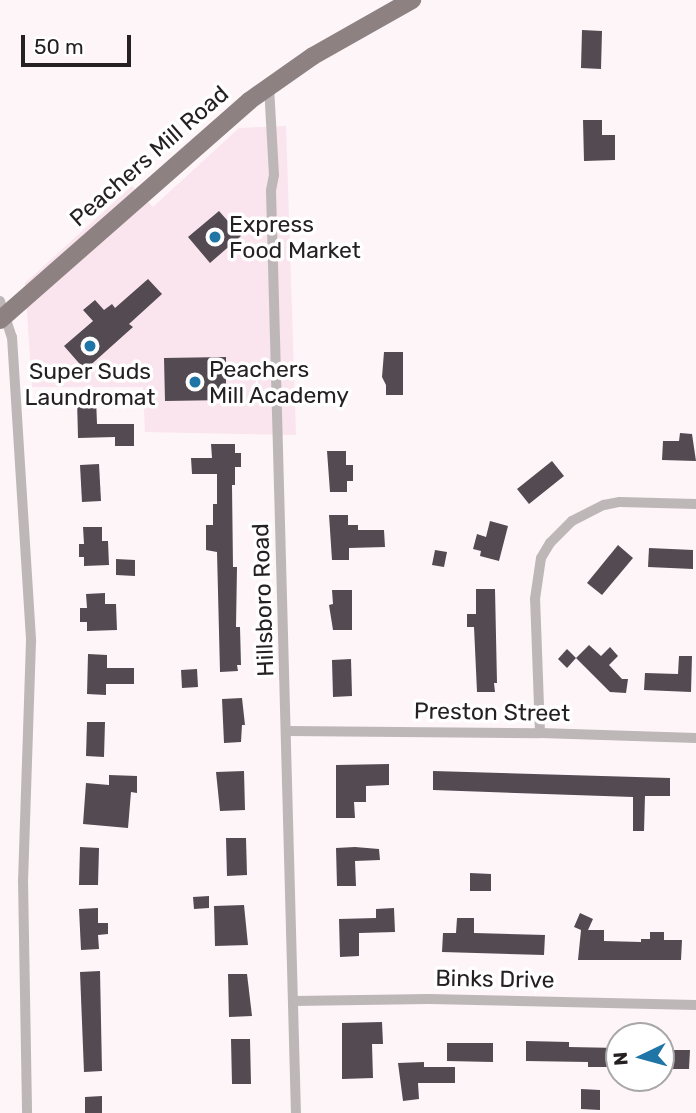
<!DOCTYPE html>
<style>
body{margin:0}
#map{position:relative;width:696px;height:1113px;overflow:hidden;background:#fef5f9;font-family:Rubik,sans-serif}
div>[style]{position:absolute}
.built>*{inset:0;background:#fae4ed}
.building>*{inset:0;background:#534a52}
.street>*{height:10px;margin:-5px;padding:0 5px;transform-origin:5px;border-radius:5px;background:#beb7b8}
.primary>*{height:18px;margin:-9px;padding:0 9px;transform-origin:9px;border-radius:9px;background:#8d8182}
.dots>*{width:19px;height:19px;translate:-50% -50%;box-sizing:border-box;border:4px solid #fff;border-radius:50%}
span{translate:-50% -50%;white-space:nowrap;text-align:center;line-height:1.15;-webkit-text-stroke:7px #fff;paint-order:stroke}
.street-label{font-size:23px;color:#252022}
.poi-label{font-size:23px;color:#252022}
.left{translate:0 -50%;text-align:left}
.north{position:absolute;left:605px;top:1022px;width:70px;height:70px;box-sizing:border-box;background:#fff;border:2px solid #a8a6a7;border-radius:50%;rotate:265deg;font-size:19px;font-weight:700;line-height:28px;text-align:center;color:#252022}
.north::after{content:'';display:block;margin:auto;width:24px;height:32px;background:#1f75a5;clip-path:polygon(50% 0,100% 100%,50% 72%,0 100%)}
.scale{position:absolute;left:21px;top:35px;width:110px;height:32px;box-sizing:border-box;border:4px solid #252022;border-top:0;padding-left:9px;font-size:21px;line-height:24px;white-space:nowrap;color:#252022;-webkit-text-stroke:5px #fff;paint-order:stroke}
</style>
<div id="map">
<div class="built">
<i style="clip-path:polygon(286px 126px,296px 435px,145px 432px,143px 387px,32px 387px,25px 283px,132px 186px,153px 207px,239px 128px)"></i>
</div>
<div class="building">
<i style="clip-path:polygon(582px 30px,602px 31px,601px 69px,581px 68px)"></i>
<i style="clip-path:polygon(583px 120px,602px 120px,602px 135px,615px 135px,615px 160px,584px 161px)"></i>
<i style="clip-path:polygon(219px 211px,241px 236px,210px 263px,188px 237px)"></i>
<i style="clip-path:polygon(148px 279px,162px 294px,129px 324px,133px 327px,85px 370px,64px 346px,93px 321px,83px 310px,95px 300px,104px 310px,112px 304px,115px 308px)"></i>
<i style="clip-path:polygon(384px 352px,403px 352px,403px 395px,386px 395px,386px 385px,382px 377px)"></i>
<i style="clip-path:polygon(226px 357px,226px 400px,165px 401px,164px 358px)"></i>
<i style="clip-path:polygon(96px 398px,97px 424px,134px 424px,134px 446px,115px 446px,115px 437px,78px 438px,77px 399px)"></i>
<i style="clip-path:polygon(680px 433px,692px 434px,696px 461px,662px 460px,663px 441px,679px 441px)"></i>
<i style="clip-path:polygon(211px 444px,235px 444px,235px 453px,241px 453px,241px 467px,235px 467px,235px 485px,232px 485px,233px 567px,237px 567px,236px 627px,240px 627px,241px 665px,237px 665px,238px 671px,220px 672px,217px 552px,206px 550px,206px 525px,213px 525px,213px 504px,217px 504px,217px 474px,192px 474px,191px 458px,212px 458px)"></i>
<i style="clip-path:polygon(327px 451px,346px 451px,346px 465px,353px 465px,353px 481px,347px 481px,347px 492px,330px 492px)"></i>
<i style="clip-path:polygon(552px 461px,564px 476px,529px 504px,517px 489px)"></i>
<i style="clip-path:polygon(99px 464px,101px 501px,82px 502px,80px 465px)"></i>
<i style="clip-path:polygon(329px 515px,348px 515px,348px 525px,358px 525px,358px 530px,384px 530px,385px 547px,349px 548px,349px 560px,332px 560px)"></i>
<i style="clip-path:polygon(490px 521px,508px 526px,499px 561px,480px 556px,481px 551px,473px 549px,477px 534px,486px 537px)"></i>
<i style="clip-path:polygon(83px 527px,102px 527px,102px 541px,108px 541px,109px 565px,84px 566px,84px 557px,79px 557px,79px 544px,84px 544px)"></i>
<i style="clip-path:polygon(618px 545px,633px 558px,602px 595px,587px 583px)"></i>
<i style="clip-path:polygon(649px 548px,693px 550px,693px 569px,648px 567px)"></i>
<i style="clip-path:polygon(435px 550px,447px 552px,444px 567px,432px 565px)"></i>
<i style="clip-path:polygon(116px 559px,135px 560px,135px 576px,116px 575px)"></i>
<i style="clip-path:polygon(476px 589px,495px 589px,497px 683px,494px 683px,495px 692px,477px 692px,474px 627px,467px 627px,467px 614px,476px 614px)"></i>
<i style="clip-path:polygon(332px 590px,352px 590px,352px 630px,333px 630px,329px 605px,333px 604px)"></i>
<i style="clip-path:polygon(105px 593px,105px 604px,116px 604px,117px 630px,87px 631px,87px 622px,80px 622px,80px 608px,87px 608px,86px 594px)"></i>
<i style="clip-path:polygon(589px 645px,601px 656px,610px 647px,618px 656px,609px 665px,622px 679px,628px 679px,626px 693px,610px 692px,576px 658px)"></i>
<i style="clip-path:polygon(567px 649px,576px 658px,567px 668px,558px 659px)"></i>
<i style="clip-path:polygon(88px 654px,107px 655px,107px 668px,134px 668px,134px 684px,106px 684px,106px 695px,87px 694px)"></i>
<i style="clip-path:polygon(679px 656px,692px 656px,691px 692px,644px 690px,645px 673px,678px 674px)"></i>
<i style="clip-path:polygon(351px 659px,352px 696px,333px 697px,332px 660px)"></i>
<i style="clip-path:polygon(197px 669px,198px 687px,182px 688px,181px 670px)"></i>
<i style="clip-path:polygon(242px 698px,245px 725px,242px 725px,241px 742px,224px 743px,222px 699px)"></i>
<i style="clip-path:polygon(87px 722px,105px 722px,104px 757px,86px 756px)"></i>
<i style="clip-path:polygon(389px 764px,389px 785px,366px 786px,366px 802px,354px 802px,355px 818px,336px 818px,336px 765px)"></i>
<i style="clip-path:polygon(244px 771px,245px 810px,220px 811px,216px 772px)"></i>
<i style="clip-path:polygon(433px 771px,670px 778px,670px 796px,645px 796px,644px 831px,633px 831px,633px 797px,433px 790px)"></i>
<i style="clip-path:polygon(109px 775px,137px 776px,137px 793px,131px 792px,128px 828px,83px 824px,86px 783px,109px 785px)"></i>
<i style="clip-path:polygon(226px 838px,246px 838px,247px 875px,227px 876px)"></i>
<i style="clip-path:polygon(80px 847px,99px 848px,98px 885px,79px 885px)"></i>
<i style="clip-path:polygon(355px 847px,379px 849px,380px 860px,355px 861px,356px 886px,337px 886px,336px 848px)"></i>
<i style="clip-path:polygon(470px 873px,491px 874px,491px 891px,470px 891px)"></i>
<i style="clip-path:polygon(209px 896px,209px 908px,194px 909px,193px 897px)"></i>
<i style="clip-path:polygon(244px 905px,248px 945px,215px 946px,214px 906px)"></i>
<i style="clip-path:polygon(98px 908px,98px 923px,108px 923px,108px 934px,98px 935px,99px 949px,81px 950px,79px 909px)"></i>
<i style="clip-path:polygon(394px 908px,395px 932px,359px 933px,359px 956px,340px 957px,339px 919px,376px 918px,376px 909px)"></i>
<i style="clip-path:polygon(580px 913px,593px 919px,588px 930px,604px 930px,604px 941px,641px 942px,641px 939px,650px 939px,650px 932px,664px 932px,664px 940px,682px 940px,681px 960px,578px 960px,581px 930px,574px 927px)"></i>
<i style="clip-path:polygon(457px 918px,474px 918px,474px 933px,545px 935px,544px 955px,442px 952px,443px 933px,456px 933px)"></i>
<i style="clip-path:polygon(100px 971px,102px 1071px,84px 1072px,80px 972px)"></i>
<i style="clip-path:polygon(228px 974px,247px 974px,252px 1016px,229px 1017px)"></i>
<i style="clip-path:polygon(382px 1022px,383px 1044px,372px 1044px,373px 1078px,342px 1079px,342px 1023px)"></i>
<i style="clip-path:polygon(231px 1039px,250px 1039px,251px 1084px,232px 1084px)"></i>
<i style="clip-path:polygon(526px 1041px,569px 1042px,569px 1047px,619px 1048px,619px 1067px,588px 1067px,588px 1062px,526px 1061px)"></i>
<i style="clip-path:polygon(447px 1043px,493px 1043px,493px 1062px,447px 1061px)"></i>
<i style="clip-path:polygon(661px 1050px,690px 1050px,689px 1069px,661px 1069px)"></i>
<i style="clip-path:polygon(424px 1062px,424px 1067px,455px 1067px,455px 1083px,418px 1083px,419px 1099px,403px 1101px,398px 1063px)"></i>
<i style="clip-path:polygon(581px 1089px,600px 1090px,600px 1110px,581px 1109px)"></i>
<i style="clip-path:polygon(102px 1096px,102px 1113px,85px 1113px,85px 1097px)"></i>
</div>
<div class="street">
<i style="left:269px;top:86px;width:89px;rotate:86.8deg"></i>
<i style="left:274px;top:175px;width:16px;rotate:101deg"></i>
<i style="left:271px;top:191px;width:922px;rotate:88.45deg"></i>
<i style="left:0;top:301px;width:38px;rotate:72deg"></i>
<i style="left:12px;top:337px;width:305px;rotate:86.4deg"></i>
<i style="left:31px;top:641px;width:239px;rotate:91.9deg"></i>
<i style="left:23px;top:880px;width:233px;rotate:89deg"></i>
<i style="left:288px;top:731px;width:252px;rotate:0.5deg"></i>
<i style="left:540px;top:733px;width:156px;rotate:1.8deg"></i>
<i style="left:540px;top:733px;width:134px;rotate:-92.1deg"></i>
<i style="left:535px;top:599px;width:41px;rotate:-81.7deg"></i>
<i style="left:541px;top:558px;width:17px;rotate:-59deg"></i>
<i style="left:550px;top:543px;width:31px;rotate:-45deg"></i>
<i style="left:572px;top:521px;width:36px;rotate:-27deg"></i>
<i style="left:604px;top:505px;width:16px;rotate:-11deg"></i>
<i style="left:620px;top:502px;width:76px;rotate:1.5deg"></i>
<i style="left:294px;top:1001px;width:135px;rotate:-0.8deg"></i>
<i style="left:429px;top:999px;width:267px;rotate:1.3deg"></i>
</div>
<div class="primary">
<i style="left:0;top:320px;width:332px;rotate:-41.3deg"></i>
<i style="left:249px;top:101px;width:78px;rotate:-35.1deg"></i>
<i style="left:313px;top:56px;width:114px;rotate:-29.5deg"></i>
</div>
<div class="dots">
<i style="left:215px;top:237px;background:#1f75a5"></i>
<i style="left:90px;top:346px;background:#1f75a5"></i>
<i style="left:195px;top:382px;background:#1f75a5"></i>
</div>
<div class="street-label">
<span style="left:149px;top:156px;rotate:-41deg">Peachers Mill Road</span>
<span style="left:263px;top:600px;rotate:-92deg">Hillsboro Road</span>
<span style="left:492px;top:712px;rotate:1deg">Preston Street</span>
<span style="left:495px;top:979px;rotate:1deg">Binks Drive</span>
</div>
<div class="poi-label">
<span class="left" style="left:229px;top:237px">Express<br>Food Market</span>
<span class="left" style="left:209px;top:382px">Peachers<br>Mill Academy</span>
<span style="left:90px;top:384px">Super Suds<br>Laundromat</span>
</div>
<div class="north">N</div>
<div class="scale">50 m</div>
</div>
